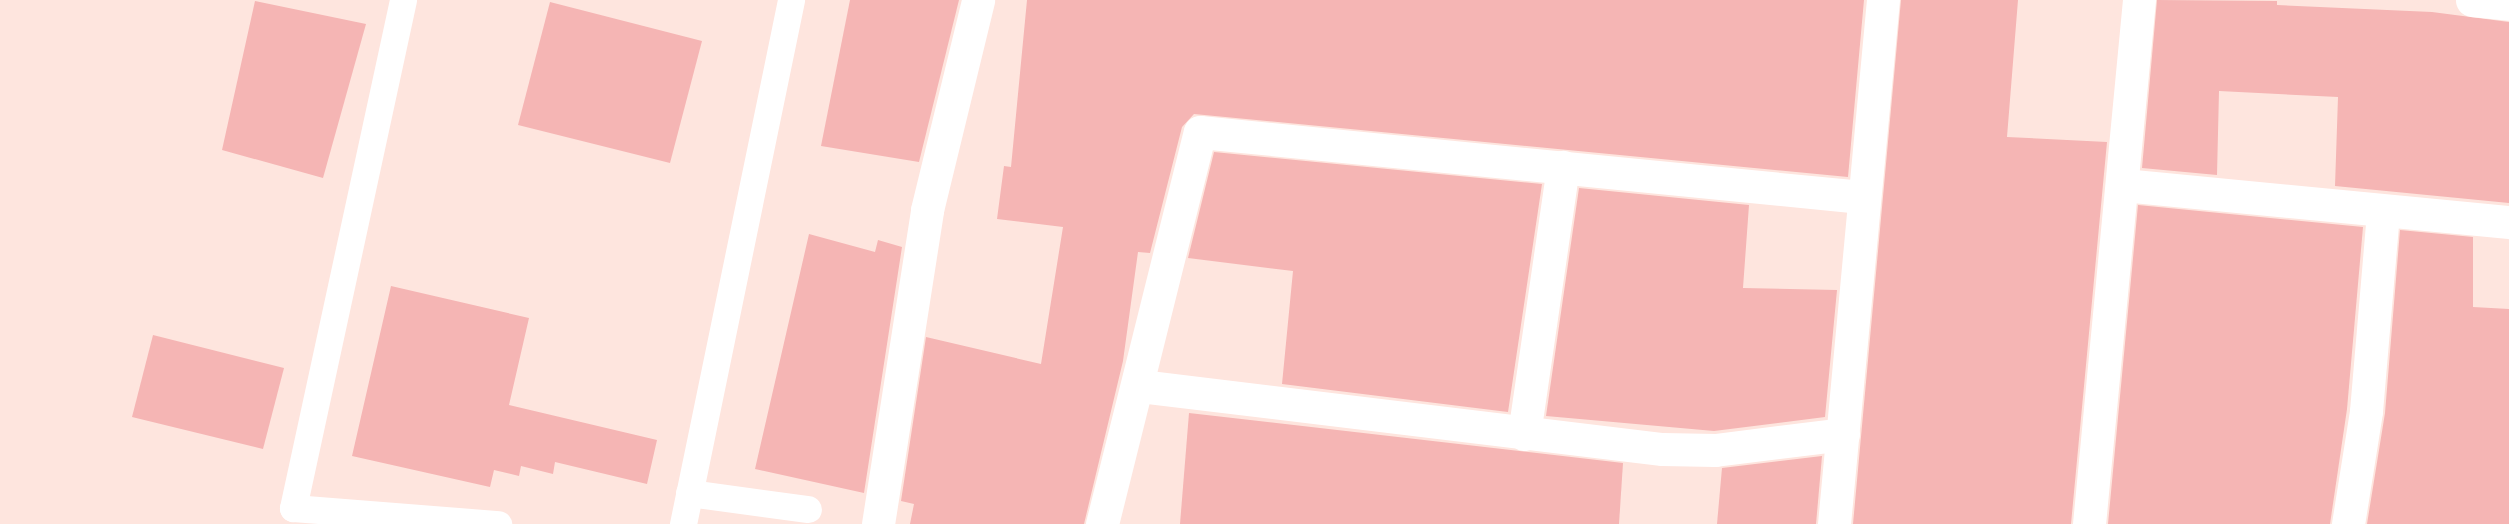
<!DOCTYPE html>
<style>
body{margin:0}
#map{position:relative;width:2509px;height:524px;overflow:hidden;background:#fee5de;font-family:"Source Sans 3",sans-serif}
div>[style]{position:absolute}
.building>*{inset:0;background:#f5b5b4}
.lane>*{height:27px;margin:-13.5px;padding:0 13.5px;transform-origin:13.5px;border-radius:13.5px;background:#fff}
.street>*{height:33px;margin:-16.5px;padding:0 16.5px;transform-origin:16.5px;border-radius:16.5px;background:#fff}
span{translate:-50% -50%;white-space:nowrap;text-align:center;line-height:1.15;-webkit-text-stroke:4.5px #ffebe6;paint-order:stroke}
</style>
<div id="map">
<div class="building">
<i style="clip-path:polygon(850px 0,959px 0,919px 162px,821px 146px)"></i>
<i style="clip-path:polygon(1027px 0,1864px 0,1848px 177px,1194px 114px,1182px 127px,1150px 253px,1138px 252px,1123px 361px,1084px 524px,910px 524px,914px 504px,901px 501px,926px 337px,1041px 364px,1063px 227px,997px 219px,1004px 166px,1011px 167px)"></i>
<i style="clip-path:polygon(1901px 0,2018px 0,2007px 137px,2107px 142px,2071px 524px,1853px 524px)"></i>
<i style="clip-path:polygon(2157px 0,2277px 1px,2277px 5px,2432px 12px,2509px 22px,2509px 203px,2335px 186px,2338px 97px,2219px 91px,2217px 175px,2142px 168px)"></i>
<i style="clip-path:polygon(255px 1px,366px 24px,323px 178px,222px 150px)"></i>
<i style="clip-path:polygon(550px 2px,702px 41px,670px 163px,518px 125px)"></i>
<i style="clip-path:polygon(1214px 152px,1542px 184px,1508px 412px,1282px 384px,1293px 271px,1188px 258px)"></i>
<i style="clip-path:polygon(1579px 188px,1749px 205px,1743px 288px,1837px 290px,1825px 417px,1714px 431px,1546px 416px)"></i>
<i style="clip-path:polygon(2138px 205px,2363px 227px,2347px 409px,2330px 524px,2108px 524px)"></i>
<i style="clip-path:polygon(2400px 230px,2473px 237px,2473px 307px,2509px 309px,2509px 524px,2367px 524px,2385px 413px)"></i>
<i style="clip-path:polygon(809px 234px,875px 252px,878px 240px,902px 247px,864px 493px,755px 469px)"></i>
<i style="clip-path:polygon(391px 286px,529px 318px,509px 405px,657px 440px,647px 484px,555px 462px,553px 474px,521px 466px,519px 476px,494px 470px,490px 487px,352px 456px)"></i>
<i style="clip-path:polygon(153px 335px,284px 368px,263px 449px,132px 417px)"></i>
<i style="clip-path:polygon(1189px 413px,1623px 463px,1619px 524px,1180px 524px)"></i>
<i style="clip-path:polygon(1822px 456px,1816px 524px,1717px 524px,1722px 468px)"></i>
</div>
<div class="lane">
<i style="left:403px;top:0;width:520px;rotate:102.22deg"></i>
<i style="left:293px;top:508px;width:206px;rotate:4.5deg"></i>
<i style="left:689px;top:493px;width:120px;rotate:7.7deg"></i>
<i style="left:683px;top:524px;width:535px;rotate:-78.35deg"></i>
</div>
<div class="street">
<i style="left:2472px;top:0;width:37px;rotate:6deg"></i>
<i style="left:2123px;top:185px;width:388px;rotate:5.5deg"></i>
<i style="left:1140px;top:386px;width:526px;rotate:6.88deg"></i>
<i style="left:1662px;top:449px;width:53px;rotate:1.1deg"></i>
<i style="left:1715px;top:450px;width:129px;rotate:-7.1deg"></i>
<i style="left:1524px;top:434px;width:270px;rotate:-81.7deg"></i>
<i style="left:878px;top:524px;width:318px;rotate:-81.1deg"></i>
<i style="left:927px;top:210px;width:216px;rotate:-76.3deg"></i>
<i style="left:1102px;top:524px;width:404px;rotate:-76deg"></i>
<i style="left:1200px;top:132px;width:665px;rotate:5.61deg"></i>
<i style="left:1834px;top:524px;width:526px;rotate:-84.66deg"></i>
<i style="left:2089px;top:524px;width:526px;rotate:-84.55deg"></i>
<i style="left:2348px;top:524px;width:114px;rotate:-80.9deg"></i>
<i style="left:2366px;top:411px;width:201px;rotate:-85.1deg"></i>
</div>
</div>
